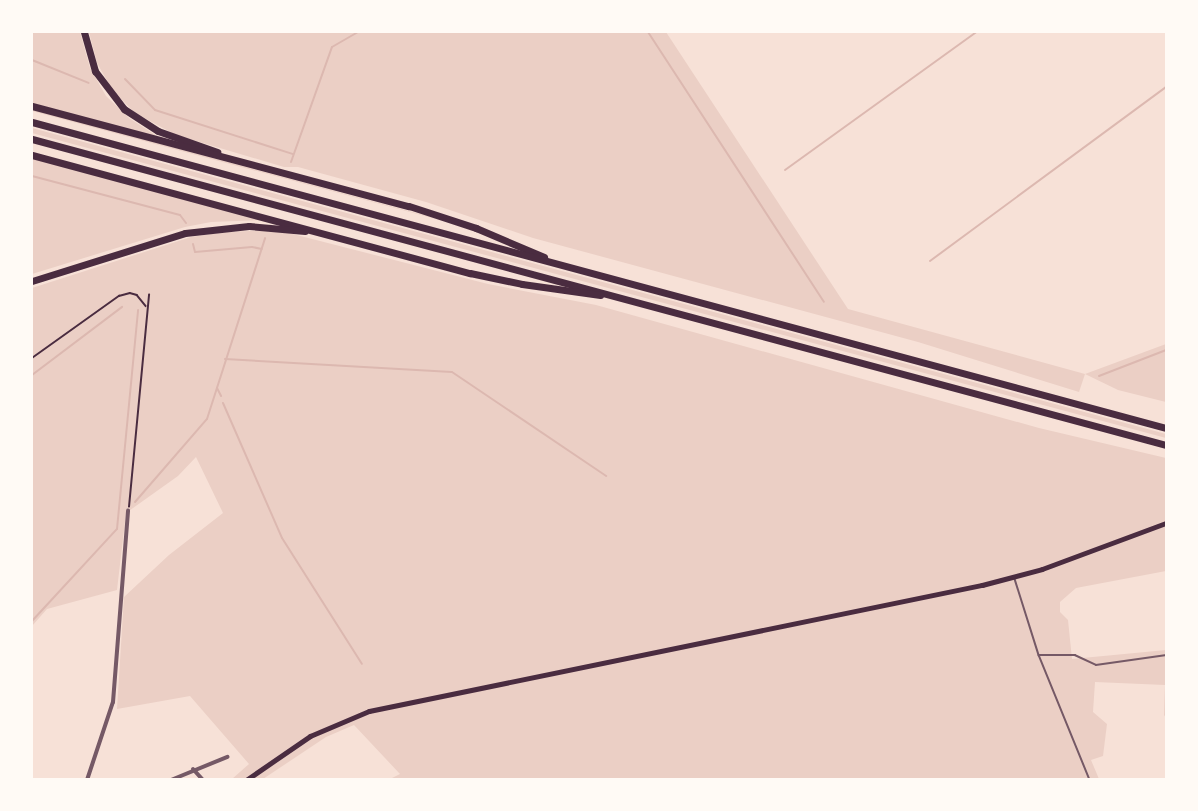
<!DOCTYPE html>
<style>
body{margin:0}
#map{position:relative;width:1198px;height:811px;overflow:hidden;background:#f7e1d7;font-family:"Noto Serif",serif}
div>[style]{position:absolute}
.green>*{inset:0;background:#ebcfc5}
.stream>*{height:2px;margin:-1px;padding:0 1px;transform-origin:1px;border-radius:1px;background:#dcb8b0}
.path>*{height:1.5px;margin:-0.75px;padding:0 0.75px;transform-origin:0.75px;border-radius:0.75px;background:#4a2c40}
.service>*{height:1.5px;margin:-0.75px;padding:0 0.75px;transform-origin:0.75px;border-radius:0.75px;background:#755966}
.minor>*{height:4px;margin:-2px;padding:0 2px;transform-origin:2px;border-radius:2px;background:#755966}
.secondary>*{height:5px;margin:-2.5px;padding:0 2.5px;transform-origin:2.5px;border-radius:2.5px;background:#4a2c40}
.motorway>*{height:7px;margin:-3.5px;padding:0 3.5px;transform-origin:3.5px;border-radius:3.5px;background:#4a2c40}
span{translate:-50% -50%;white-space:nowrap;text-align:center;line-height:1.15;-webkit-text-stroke:4.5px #fffaf5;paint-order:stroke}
.frame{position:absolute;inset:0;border:33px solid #fffaf5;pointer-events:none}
</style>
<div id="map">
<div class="green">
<i style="clip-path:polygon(32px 32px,80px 32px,90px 68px,106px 96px,129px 118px,160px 138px,32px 103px)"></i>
<i style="clip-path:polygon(89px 32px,666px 32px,848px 309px,1085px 374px,1166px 344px,1166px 402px,1118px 390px,1085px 374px,1079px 392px,918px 342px,533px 238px,426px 202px,298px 167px,284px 167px,176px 135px,135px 113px,113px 91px,97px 63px)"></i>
<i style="clip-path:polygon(32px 109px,427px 216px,436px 219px,32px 111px)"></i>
<i style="clip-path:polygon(32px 128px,1166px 434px,1166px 438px,32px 133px)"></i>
<i style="clip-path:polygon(32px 157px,261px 220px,211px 222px,185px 227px,32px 274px)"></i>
<i style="clip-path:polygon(277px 230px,488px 284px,596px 305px,1039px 428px,1166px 458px,1166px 571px,1076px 588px,1060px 602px,1060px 612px,1068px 620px,1072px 659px,1166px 650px,1166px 718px,1164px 715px,1165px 685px,1095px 682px,1093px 712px,1107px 724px,1103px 756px,1091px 760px,1099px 779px,390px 779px,400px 774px,354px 725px,326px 737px,263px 779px,232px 779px,249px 764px,190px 696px,117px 709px,124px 597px,169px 555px,223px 513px,196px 457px,178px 476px,126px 513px,117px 590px,47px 609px,32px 626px,32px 288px,191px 237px,225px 232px)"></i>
</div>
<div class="stream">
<i style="left:648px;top:32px;width:322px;rotate:56.9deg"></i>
<i style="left:32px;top:60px;width:61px;rotate:22deg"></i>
<i style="left:125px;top:79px;width:43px;rotate:45.9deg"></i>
<i style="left:155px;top:110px;width:145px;rotate:17.7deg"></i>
<i style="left:291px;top:162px;width:122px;rotate:-70.4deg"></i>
<i style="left:332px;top:47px;width:30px;rotate:-30deg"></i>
<i style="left:785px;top:170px;width:236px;rotate:-35.8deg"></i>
<i style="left:32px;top:176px;width:153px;rotate:14.8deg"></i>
<i style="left:180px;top:215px;width:10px;rotate:53deg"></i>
<i style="left:193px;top:244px;width:8px;rotate:76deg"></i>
<i style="left:195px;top:252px;width:57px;rotate:-5deg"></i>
<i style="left:252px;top:247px;width:10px;rotate:11deg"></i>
<i style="left:930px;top:261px;width:293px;rotate:-36.4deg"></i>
<i style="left:225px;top:359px;width:227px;rotate:3.3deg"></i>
<i style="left:452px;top:372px;width:186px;rotate:34deg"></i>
<i style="left:32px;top:375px;width:113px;rotate:-37.1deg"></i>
<i style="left:1099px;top:376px;width:72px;rotate:-21.2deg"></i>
<i style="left:217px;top:388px;width:9px;rotate:63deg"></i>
<i style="left:223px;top:403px;width:147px;rotate:66.4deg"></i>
<i style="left:282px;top:538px;width:149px;rotate:57.6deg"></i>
<i style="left:135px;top:502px;width:110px;rotate:-49.1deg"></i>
<i style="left:207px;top:419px;width:190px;rotate:-72.2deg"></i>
<i style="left:32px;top:621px;width:125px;rotate:-47.3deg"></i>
<i style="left:117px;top:529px;width:220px;rotate:-84.5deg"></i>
</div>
<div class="path">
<i style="left:32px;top:358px;width:107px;rotate:-35.5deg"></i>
<i style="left:119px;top:296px;width:11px;rotate:-15deg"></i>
<i style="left:130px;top:293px;width:7px;rotate:16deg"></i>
<i style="left:137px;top:295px;width:14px;rotate:51deg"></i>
<i style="left:129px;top:507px;width:213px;rotate:-84.6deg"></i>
</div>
<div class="service">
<i style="left:1015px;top:579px;width:80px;rotate:72.5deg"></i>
<i style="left:1039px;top:655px;width:135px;rotate:67.8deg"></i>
<i style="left:1039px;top:655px;width:36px"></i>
<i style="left:1075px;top:655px;width:23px;rotate:25deg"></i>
<i style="left:1096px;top:665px;width:71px;rotate:-8.1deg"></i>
</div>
<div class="minor">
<i style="left:193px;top:769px;width:15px;rotate:48deg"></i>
<i style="left:87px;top:780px;width:82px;rotate:-71.6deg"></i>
<i style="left:113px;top:702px;width:192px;rotate:-85.5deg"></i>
<i style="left:171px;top:780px;width:61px;rotate:-22.3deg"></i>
</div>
<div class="secondary">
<i style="left:246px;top:780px;width:78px;rotate:-34.5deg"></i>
<i style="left:310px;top:736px;width:64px;rotate:-23deg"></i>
<i style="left:369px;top:711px;width:626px;rotate:-11.62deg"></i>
<i style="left:982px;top:585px;width:62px;rotate:-14.9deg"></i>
<i style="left:1042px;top:569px;width:132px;rotate:-20.4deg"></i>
</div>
<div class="motorway">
<i style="left:84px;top:32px;width:41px;rotate:74.2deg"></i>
<i style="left:95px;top:71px;width:48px;rotate:52.7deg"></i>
<i style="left:124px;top:109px;width:40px;rotate:32.9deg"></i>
<i style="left:158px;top:131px;width:63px;rotate:19.6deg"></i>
<i style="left:32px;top:106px;width:390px;rotate:14.9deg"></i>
<i style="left:409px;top:206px;width:71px;rotate:18.2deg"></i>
<i style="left:476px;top:228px;width:74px;rotate:23.1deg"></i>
<i style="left:32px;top:122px;width:1175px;rotate:15.1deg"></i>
<i style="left:32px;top:139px;width:1175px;rotate:15.1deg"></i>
<i style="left:32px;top:155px;width:454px;rotate:15.1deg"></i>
<i style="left:470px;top:273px;width:53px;rotate:11.9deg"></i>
<i style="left:522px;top:284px;width:79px;rotate:8deg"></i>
<i style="left:32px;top:281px;width:160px;rotate:-17.4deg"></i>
<i style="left:185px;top:233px;width:64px;rotate:-6.2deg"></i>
<i style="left:249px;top:226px;width:56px;rotate:5.1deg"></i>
</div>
<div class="frame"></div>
</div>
